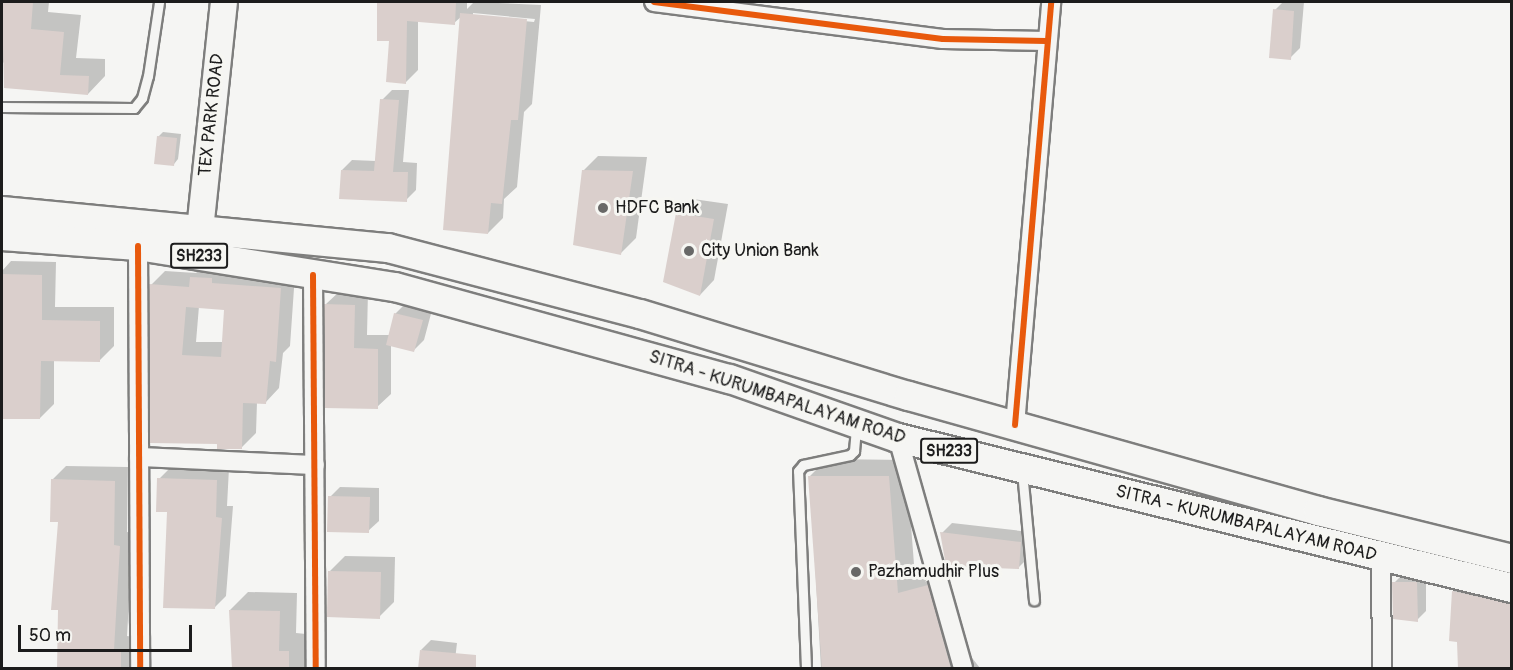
<!DOCTYPE html>
<style>
body{margin:0}
#map{position:relative;width:1513px;height:670px;overflow:hidden;background:#f5f5f3;font-family:Pangolin,sans-serif}
div>[style]{position:absolute}
.shadow>*{inset:0;background:#0003}
.building>*{inset:0;background:#dacfcc}
.roads{filter:drop-shadow(2px 0 #7e7e7d) drop-shadow(-2px 0 #7e7e7d) drop-shadow(0 2px #7e7e7d) drop-shadow(0 -2px #7e7e7d)}
.lane>*{height:9px;margin:-4.5px;padding:0 4.5px;transform-origin:4.5px;border-radius:4.5px;background:#f5f5f3}
.street>*{height:18px;margin:-9px;padding:0 9px;transform-origin:9px;border-radius:9px;background:#f5f5f3}
.secondary>*{height:26px;margin:-13px;padding:0 13px;transform-origin:13px;border-radius:13px;background:#f5f5f3}
.primary>*{height:28px;margin:-14px;padding:0 14px;transform-origin:14px;border-radius:14px;background:#f5f5f3}
.cycleway>*{height:6px;margin:-3px;padding:0 3px;transform-origin:3px;border-radius:3px;background:#e8590c}
.dots>*{width:16px;height:16px;translate:-50% -50%;box-sizing:border-box;border:3px solid #f6f6f2;border-radius:50%}
span{translate:-50% -50%;white-space:nowrap;text-align:center;line-height:1.15;-webkit-text-stroke:6px #f6f6f2;paint-order:stroke}
.shield-label span{padding:2px 4px;background:#f6f6f2;border:2px solid;border-radius:4px;-webkit-text-stroke-width:0}
.shield-label{font-size:16px;color:#1c1c1c;font-weight:700}
.street-label{font-size:18px;color:#1c1c1c}
.poi-label{font-size:18px;color:#1c1c1c}
.left{translate:0 -50%;text-align:left}
.frame{position:absolute;inset:0;border:3px solid #1c1c1c;pointer-events:none}
.scale{position:absolute;left:18px;top:625px;width:174px;height:27px;box-sizing:border-box;border:3px solid #1c1c1c;border-top:0;padding-left:8px;font-size:18px;line-height:21px;white-space:nowrap;color:#1c1c1c;-webkit-text-stroke:4px #f6f6f2;paint-order:stroke}
</style>
<div id="map">
<div class="shadow">
<i style="clip-path:polygon(2px 2px,49px 2px,48px 12px,81px 15px,76px 58px,105px 59px,105px 76px,88px 94px,2px 62px)"></i>
<i style="clip-path:polygon(evenodd,380px 2px,467px 2px,467px 9px,474px 2px,541px 5px,532px 104px,524px 112px,517px 187px,504px 199px,503px 218px,488px 233px,462px 16px,454px 23px,418px 21px,418px 70px,405px 83px,391px 39px,378px 39px,380px 2px,473px 13px,535px 19px,534px 22px,473px 16px,473px 13px)"></i>
<i style="clip-path:polygon(1283px 2px,1304px 2px,1300px 48px,1290px 58px,1275px 10px)"></i>
<i style="clip-path:polygon(392px 90px,409px 90px,403px 162px,417px 163px,416px 190px,406px 200px,342px 170px,352px 160px,376px 161px,382px 100px)"></i>
<i style="clip-path:polygon(163px 132px,181px 134px,178px 159px,174px 164px,158px 137px)"></i>
<i style="clip-path:polygon(598px 156px,647px 157px,636px 238px,621px 253px,583px 171px)"></i>
<i style="clip-path:polygon(693px 199px,728px 204px,714px 280px,700px 295px,677px 214px)"></i>
<i style="clip-path:polygon(11px 261px,56px 262px,55px 307px,114px 307px,114px 346px,100px 360px,54px 360px,54px 404px,40px 418px,2px 417px,2px 271px)"></i>
<i style="clip-path:polygon(evenodd,206px 263px,295px 274px,290px 346px,283px 353px,279px 388px,265px 403px,257px 402px,256px 433px,242px 447px,218px 447px,151px 285px,165px 271px,196px 273px,206px 263px,199px 306px,225px 309px,223px 342px,196px 342px,199px 306px)"></i>
<i style="clip-path:polygon(340px 291px,368px 291px,367px 335px,390px 335px,395px 314px,406px 303px,432px 310px,424px 340px,414px 350px,391px 344px,391px 394px,377px 407px,326px 304px)"></i>
<i style="clip-path:polygon(827px 459px,906px 460px,915px 577px,945px 569px,969px 654px,980px 668px,821px 668px,810px 476px)"></i>
<i style="clip-path:polygon(66px 466px,128px 467px,127px 532px,133px 533px,127px 636px,134px 637px,134px 668px,58px 668px,59px 520px,52px 480px)"></i>
<i style="clip-path:polygon(171px 467px,229px 468px,227px 506px,233px 506px,226px 596px,214px 608px,169px 511px,159px 479px)"></i>
<i style="clip-path:polygon(340px 487px,379px 488px,379px 521px,368px 531px,330px 497px)"></i>
<i style="clip-path:polygon(952px 523px,1030px 532px,1029px 557px,1019px 567px,947px 564px,942px 533px)"></i>
<i style="clip-path:polygon(345px 556px,395px 557px,394px 602px,379px 617px,330px 571px)"></i>
<i style="clip-path:polygon(1426px 573px,1426px 611px,1417px 620px,1394px 583px,1403px 574px)"></i>
<i style="clip-path:polygon(1467px 578px,1512px 587px,1512px 668px,1453px 592px)"></i>
<i style="clip-path:polygon(248px 592px,297px 593px,296px 633px,306px 634px,306px 668px,234px 668px,230px 610px)"></i>
<i style="clip-path:polygon(431px 640px,457px 643px,454px 668px,421px 650px)"></i>
<i style="clip-path:polygon(1412px 667px,1431px 667px,1431px 668px,1410px 668px)"></i>
</div>
<div class="building">
<i style="clip-path:polygon(2px 2px,33px 2px,31px 29px,64px 32px,60px 75px,89px 76px,88px 95px,4px 88px)"></i>
<i style="clip-path:polygon(377px 2px,456px 2px,455px 25px,407px 21px,406px 84px,386px 82px,389px 41px,377px 41px)"></i>
<i style="clip-path:polygon(1273px 9px,1294px 11px,1291px 60px,1269px 58px)"></i>
<i style="clip-path:polygon(460px 13px,527px 19px,518px 120px,511px 120px,502px 204px,491px 203px,488px 234px,443px 230px)"></i>
<i style="clip-path:polygon(380px 99px,399px 100px,393px 172px,408px 172px,407px 202px,339px 199px,341px 170px,374px 171px)"></i>
<i style="clip-path:polygon(157px 136px,177px 138px,174px 166px,154px 164px)"></i>
<i style="clip-path:polygon(582px 170px,633px 171px,621px 255px,573px 245px)"></i>
<i style="clip-path:polygon(676px 213px,714px 219px,700px 296px,663px 282px)"></i>
<i style="clip-path:polygon(2px 274px,42px 275px,42px 320px,100px 321px,100px 362px,41px 361px,40px 419px,2px 419px)"></i>
<i style="clip-path:polygon(evenodd,190px 277px,212px 278px,212px 283px,281px 288px,276px 362px,270px 361px,266px 404px,243px 403px,242px 449px,217px 449px,217px 444px,150px 443px,149px 284px,189px 287px,190px 277px,186px 307px,224px 310px,221px 357px,182px 355px,186px 307px)"></i>
<i style="clip-path:polygon(324px 304px,355px 305px,354px 348px,378px 349px,378px 409px,325px 408px)"></i>
<i style="clip-path:polygon(394px 313px,423px 320px,414px 352px,386px 345px)"></i>
<i style="clip-path:polygon(808px 476px,889px 476px,898px 593px,928px 585px,951px 669px,822px 669px)"></i>
<i style="clip-path:polygon(157px 478px,217px 480px,216px 517px,222px 518px,215px 609px,163px 608px,167px 512px,156px 512px)"></i>
<i style="clip-path:polygon(51px 479px,115px 481px,114px 545px,120px 546px,114px 650px,121px 650px,121px 669px,57px 669px,58px 610px,51px 610px,58px 522px,50px 522px)"></i>
<i style="clip-path:polygon(328px 496px,370px 497px,369px 533px,327px 532px)"></i>
<i style="clip-path:polygon(940px 532px,1021px 542px,1019px 569px,946px 566px)"></i>
<i style="clip-path:polygon(328px 571px,381px 572px,380px 619px,327px 617px)"></i>
<i style="clip-path:polygon(1392px 582px,1417px 582px,1418px 622px,1393px 619px)"></i>
<i style="clip-path:polygon(1452px 591px,1512px 604px,1512px 669px,1458px 669px,1457px 642px,1449px 641px)"></i>
<i style="clip-path:polygon(229px 610px,280px 611px,279px 651px,289px 651px,289px 669px,232px 669px)"></i>
<i style="clip-path:polygon(420px 650px,476px 655px,476px 669px,418px 669px)"></i>
</div>
<div class="roads">
<div class="lane">
<i style="left:2px;top:107px;width:132px;rotate:0.4deg"></i>
<i style="left:134px;top:108px;width:13px;rotate:-51deg"></i>
<i style="left:142px;top:98px;width:23px;rotate:-75deg"></i>
<i style="left:148px;top:76px;width:75px;rotate:-81.5deg"></i>
<i style="left:1022px;top:471px;width:130px;rotate:84.7deg"></i>
<i style="left:806px;top:668px;width:197px;rotate:-92.3deg"></i>
<i style="left:798px;top:471px;width:8px;rotate:-50deg"></i>
<i style="left:803px;top:465px;width:48px;rotate:-12deg"></i>
<i style="left:850px;top:455px;width:6px;rotate:-45deg"></i>
<i style="left:854px;top:451px;width:23px;rotate:-85deg"></i>
</div>
<div class="street">
<i style="left:654px;top:2px;width:291px;rotate:7.3deg"></i>
<i style="left:943px;top:39px;width:103px;rotate:1.1deg"></i>
<i style="left:138px;top:246px;width:422px;rotate:89.7deg"></i>
<i style="left:313px;top:275px;width:393px;rotate:89.6deg"></i>
<i style="left:1015px;top:425px;width:425px;rotate:-85.1deg"></i>
<i style="left:898px;top:438px;width:239px;rotate:74.2deg"></i>
<i style="left:139px;top:457px;width:176px;rotate:2.6deg"></i>
<i style="left:1381px;top:558px;width:110px;rotate:89.5deg"></i>
</div>
<div class="secondary">
<i style="left:198px;top:249px;width:248px;rotate:-84deg"></i>
</div>
<div class="primary">
<i style="left:2px;top:211px;width:388px;rotate:5.5deg"></i>
<i style="left:388px;top:248px;width:260px;rotate:14.7deg"></i>
<i style="left:640px;top:314px;width:281px;rotate:17deg"></i>
<i style="left:909px;top:396px;width:425px;rotate:15.7deg"></i>
<i style="left:1318px;top:511px;width:200px;rotate:13.9deg"></i>
<i style="left:2px;top:236px;width:136px;rotate:4.2deg"></i>
<i style="left:138px;top:246px;width:260px;rotate:9.1deg"></i>
<i style="left:395px;top:287px;width:347px;rotate:15.4deg"></i>
<i style="left:730px;top:379px;width:178px;rotate:19.4deg"></i>
<i style="left:898px;top:438px;width:632px;rotate:13.73deg"></i>
</div>
</div>
<div class="cycleway">
<i style="left:654px;top:2px;width:291px;rotate:7.3deg"></i>
<i style="left:943px;top:39px;width:103px;rotate:1.1deg"></i>
<i style="left:138px;top:246px;width:422px;rotate:89.7deg"></i>
<i style="left:313px;top:275px;width:393px;rotate:89.6deg"></i>
<i style="left:1015px;top:425px;width:425px;rotate:-85.1deg"></i>
</div>
<div class="dots">
<i style="left:603px;top:208px;background:#686867"></i>
<i style="left:689px;top:251px;background:#686867"></i>
<i style="left:856px;top:572px;background:#686867"></i>
</div>
<div class="shield-label">
<span style="left:199px;top:256px">SH233</span>
<span style="left:949px;top:451px">SH233</span>
</div>
<div class="street-label">
<span style="left:212px;top:115px;rotate:-84deg">TEX PARK ROAD</span>
<span style="left:777px;top:398px;rotate:18deg">SITRA - KURUMBAPALAYAM ROAD</span>
<span style="left:1246px;top:524px;rotate:14deg">SITRA - KURUMBAPALAYAM ROAD</span>
</div>
<div class="poi-label">
<span class="left" style="left:615px;top:208px">HDFC Bank</span>
<span class="left" style="left:701px;top:251px">City Union Bank</span>
<span class="left" style="left:868px;top:572px">Pazhamudhir Plus</span>
</div>
<div class="frame"></div>
<div class="scale">50 m</div>
</div>
